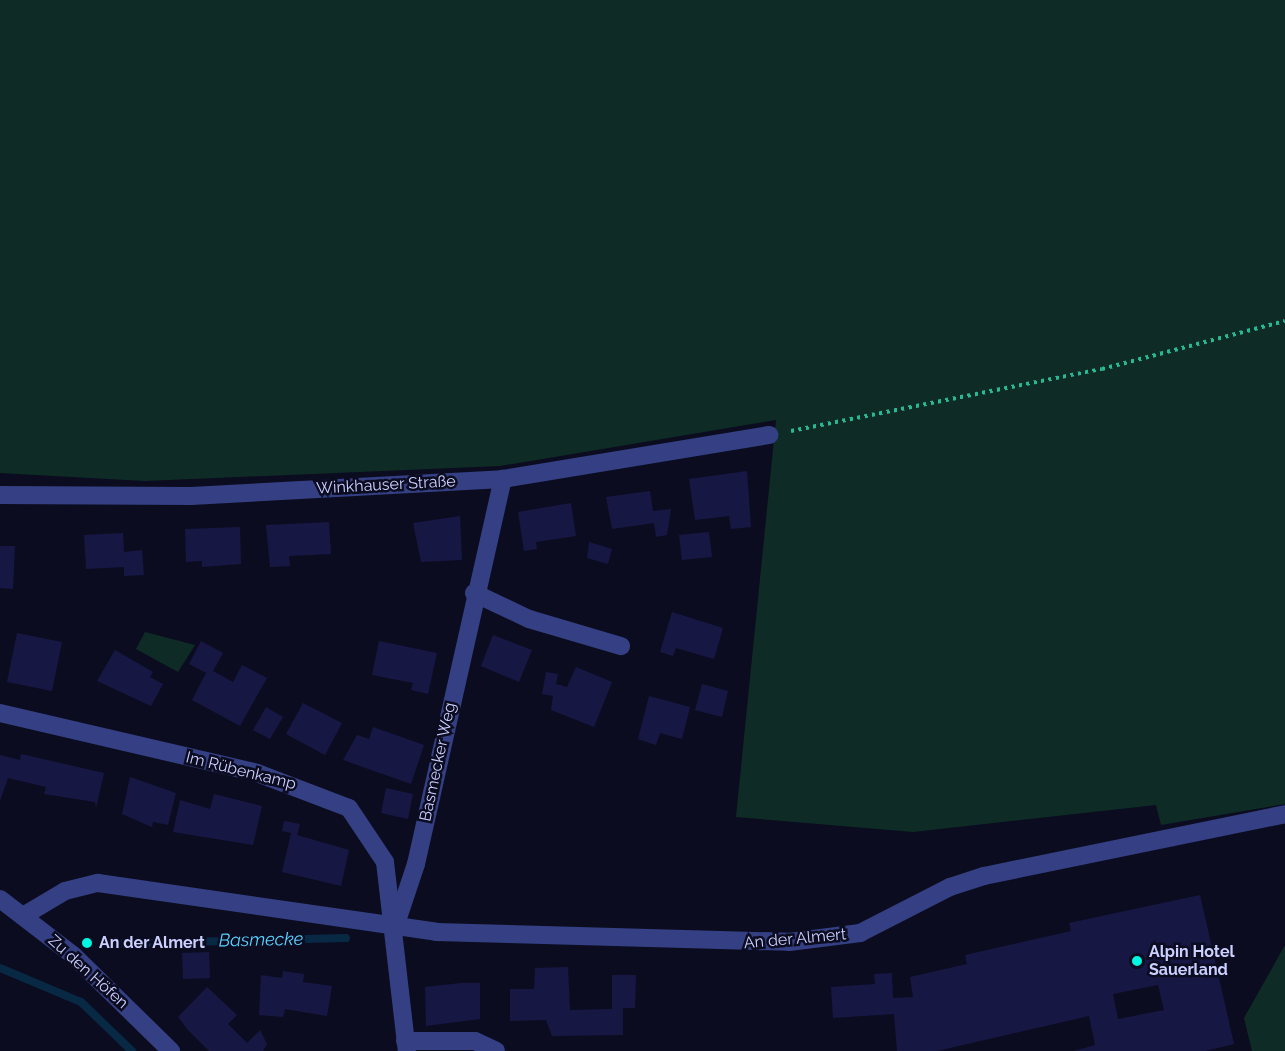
<!DOCTYPE html>
<meta charset="utf-8">
<style>
body{margin:0}
#map{position:relative;width:1285px;height:1051px;overflow:hidden;background:#0c0c21;font-family:Raleway,sans-serif}
div>[style]{position:absolute}
.green>*{inset:0;background:#0e2c25}
.stream>*{height:8px;margin:-4px;padding:0 4px;transform-origin:4px;border-radius:4px;background:#082944}
.building>*{inset:0;background:#171744}
.path>*{height:4px;margin-top:-2px;transform-origin:0;background:repeating-linear-gradient(90deg,#26b994 0 3px,transparent 0 7.5px)}
.minor>*{height:18px;margin:-9px;padding:0 9px;transform-origin:9px;border-radius:9px;background:#344083}
.dots>*{width:16px;height:16px;translate:-50% -50%;box-sizing:border-box;border:3px solid #0c0c21;border-radius:50%}
span{translate:-50% -50%;white-space:nowrap;text-align:center;line-height:1.15;-webkit-text-stroke:5px #0c0c21;paint-order:stroke}
.street-label{font-size:16px;color:#ccd0ff}
.poi-label{font-size:16px;color:#ccd0ff;font-weight:700}
.left{translate:0 -50%;text-align:left}
.water-label{font-size:18px;color:#5ad2ff;font-style:italic}
</style>
<div id="map">
<div class="green">
<i style="clip-path:polygon(0 0,1285px 0,1285px 804px,1161px 825px,1156px 805px,913px 832px,736px 817px,776px 420px,500px 466px,145px 481px,0 473px)"></i>
<i style="clip-path:polygon(145px 632px,195px 645px,178px 672px,136px 649px)"></i>
<i style="clip-path:polygon(1285px 945px,1285px 1051px,1252px 1051px,1244px 1018px)"></i>
</div>
<div class="stream">
<i style="left:103px;top:944px;width:243px;rotate:-1.4deg"></i>
<i style="left:0;top:968px;width:88px;rotate:22.8deg"></i>
<i style="left:81px;top:1002px;width:71px;rotate:43.9deg"></i>
</div>
<div class="building">
<i style="clip-path:polygon(747px 471px,751px 527px,731px 529px,729px 516px,695px 520px,689px 479px)"></i>
<i style="clip-path:polygon(650px 491px,653px 511px,671px 509px,667px 535px,656px 537px,654px 523px,612px 529px,606px 497px)"></i>
<i style="clip-path:polygon(571px 503px,576px 536px,536px 542px,537px 549px,524px 551px,518px 512px)"></i>
<i style="clip-path:polygon(460px 516px,462px 560px,421px 562px,413px 523px)"></i>
<i style="clip-path:polygon(329px 522px,331px 554px,289px 556px,290px 566px,270px 567px,266px 525px)"></i>
<i style="clip-path:polygon(240px 527px,241px 564px,202px 567px,202px 561px,186px 562px,185px 529px)"></i>
<i style="clip-path:polygon(709px 532px,712px 557px,682px 560px,679px 535px)"></i>
<i style="clip-path:polygon(123px 533px,124px 552px,142px 550px,144px 575px,124px 576px,124px 567px,86px 569px,84px 535px)"></i>
<i style="clip-path:polygon(589px 542px,612px 549px,608px 564px,587px 558px)"></i>
<i style="clip-path:polygon(0 546px,15px 546px,13px 589px,0 588px)"></i>
<i style="clip-path:polygon(672px 612px,723px 628px,714px 659px,676px 648px,673px 656px,660px 652px)"></i>
<i style="clip-path:polygon(17px 633px,62px 642px,52px 691px,7px 682px)"></i>
<i style="clip-path:polygon(493px 635px,532px 650px,519px 682px,481px 666px)"></i>
<i style="clip-path:polygon(201px 641px,223px 653px,213px 671px,233px 682px,242px 665px,267px 678px,240px 726px,192px 700px,206px 673px,189px 664px)"></i>
<i style="clip-path:polygon(379px 641px,437px 653px,428px 694px,411px 690px,413px 683px,372px 675px)"></i>
<i style="clip-path:polygon(115px 650px,153px 672px,150px 677px,163px 684px,151px 706px,97px 681px)"></i>
<i style="clip-path:polygon(576px 667px,612px 682px,594px 727px,551px 710px,553px 696px,542px 694px,546px 672px,558px 674px,556px 684px,567px 687px)"></i>
<i style="clip-path:polygon(702px 684px,728px 691px,722px 717px,695px 710px)"></i>
<i style="clip-path:polygon(649px 696px,690px 707px,682px 739px,660px 733px,656px 745px,638px 739px)"></i>
<i style="clip-path:polygon(303px 703px,342px 723px,325px 755px,286px 734px)"></i>
<i style="clip-path:polygon(266px 707px,283px 717px,270px 739px,253px 730px)"></i>
<i style="clip-path:polygon(373px 727px,424px 745px,411px 784px,343px 760px,357px 735px,369px 739px)"></i>
<i style="clip-path:polygon(21px 754px,104px 773px,96px 808px,95px 802px,44px 794px,46px 787px,8px 778px,0 801px,0 755px,20px 760px)"></i>
<i style="clip-path:polygon(130px 777px,176px 793px,168px 825px,153px 822px,152px 827px,122px 814px)"></i>
<i style="clip-path:polygon(386px 788px,413px 794px,408px 819px,381px 813px)"></i>
<i style="clip-path:polygon(214px 794px,262px 806px,253px 845px,173px 832px,180px 800px,210px 809px)"></i>
<i style="clip-path:polygon(284px 821px,300px 824px,297px 835px,349px 850px,341px 886px,282px 872px,291px 833px,282px 831px)"></i>
<i style="clip-path:polygon(evenodd,1200px 895px,1234px 1044px,1205px 1051px,1074px 1051px,1095px 1045px,1089px 1016px,937px 1051px,897px 1051px,894px 1014px,833px 1018px,831px 987px,875px 984px,874px 974px,892px 973px,893px 998px,913px 997px,910px 977px,967px 964px,965px 955px,1071px 931px,1069px 923px,1200px 895px,1158px 985px,1164px 1010px,1118px 1019px,1113px 994px,1158px 985px)"></i>
<i style="clip-path:polygon(209px 952px,210px 978px,183px 979px,182px 953px)"></i>
<i style="clip-path:polygon(568px 967px,570px 1010px,612px 1009px,612px 975px,636px 975px,635px 1008px,623px 1008px,623px 1035px,552px 1036px,546px 1020px,510px 1021px,510px 989px,534px 989px,535px 968px)"></i>
<i style="clip-path:polygon(283px 971px,304px 974px,303px 982px,332px 986px,327px 1016px,285px 1009px,283px 1017px,259px 1015px,261px 975px,282px 978px)"></i>
<i style="clip-path:polygon(461px 983px,480px 983px,480px 1019px,426px 1026px,425px 987px)"></i>
<i style="clip-path:polygon(207px 987px,237px 1015px,228px 1024px,247px 1043px,260px 1030px,267px 1044px,263px 1051px,209px 1051px,188px 1030px,178px 1017px)"></i>
</div>
<div class="path">
<i style="left:791px;top:431px;width:317px;rotate:-11.3deg"></i>
<i style="left:1102px;top:369px;width:189px;rotate:-14.7deg"></i>
</div>
<div class="minor">
<i style="left:0;top:495px;width:191px;rotate:0.3deg"></i>
<i style="left:191px;top:496px;width:312px;rotate:-3.1deg"></i>
<i style="left:503px;top:479px;width:270px;rotate:-9.4deg"></i>
<i style="left:474px;top:593px;width:61px;rotate:25.3deg"></i>
<i style="left:529px;top:619px;width:96px;rotate:16.4deg"></i>
<i style="left:0;top:713px;width:264px;rotate:13.1deg"></i>
<i style="left:257px;top:773px;width:98px;rotate:20.8deg"></i>
<i style="left:349px;top:808px;width:65px;rotate:56.3deg"></i>
<i style="left:385px;top:862px;width:190px;rotate:83.4deg"></i>
<i style="left:0;top:899px;width:93px;rotate:37.6deg"></i>
<i style="left:74px;top:956px;width:136px;rotate:44.4deg"></i>
<i style="left:23px;top:916px;width:49px;rotate:-30.8deg"></i>
<i style="left:65px;top:891px;width:34px;rotate:-14deg"></i>
<i style="left:98px;top:883px;width:342px;rotate:8.2deg"></i>
<i style="left:436px;top:932px;width:353px;rotate:1.6deg"></i>
<i style="left:789px;top:942px;width:72px;rotate:-7.2deg"></i>
<i style="left:860px;top:933px;width:101px;rotate:-27.1deg"></i>
<i style="left:950px;top:887px;width:36px;rotate:-18deg"></i>
<i style="left:984px;top:876px;width:307px;rotate:-11.6deg"></i>
<i style="left:397px;top:921px;width:60px;rotate:-71.6deg"></i>
<i style="left:416px;top:864px;width:395px;rotate:-77.3deg"></i>
<i style="left:405px;top:1041px;width:70px"></i>
<i style="left:475px;top:1041px;width:23px;rotate:25deg"></i>
</div>
<div class="dots">
<i style="left:87px;top:943px;background:#00f7e1"></i>
<i style="left:1137px;top:961px;background:#00f7e1"></i>
</div>
<div class="street-label">
<span style="left:386px;top:485px;rotate:-3deg">Winkhauser Straße</span>
<span style="left:438px;top:762px;rotate:-78deg">Basmecker Weg</span>
<span style="left:241px;top:771px;rotate:14deg">Im Rübenkamp</span>
<span style="left:795px;top:939px;rotate:-5deg">An der Almert</span>
<span style="left:88px;top:972px;rotate:42deg">Zu den Höfen</span>
</div>
<div class="poi-label">
<span class="left" style="left:99px;top:943px">An der Almert</span>
<span class="left" style="left:1149px;top:961px">Alpin Hotel<br>Sauerland</span>
</div>
<div class="water-label">
<span style="left:261px;top:940px;rotate:-1deg">Basmecke</span>
</div>
</div>
